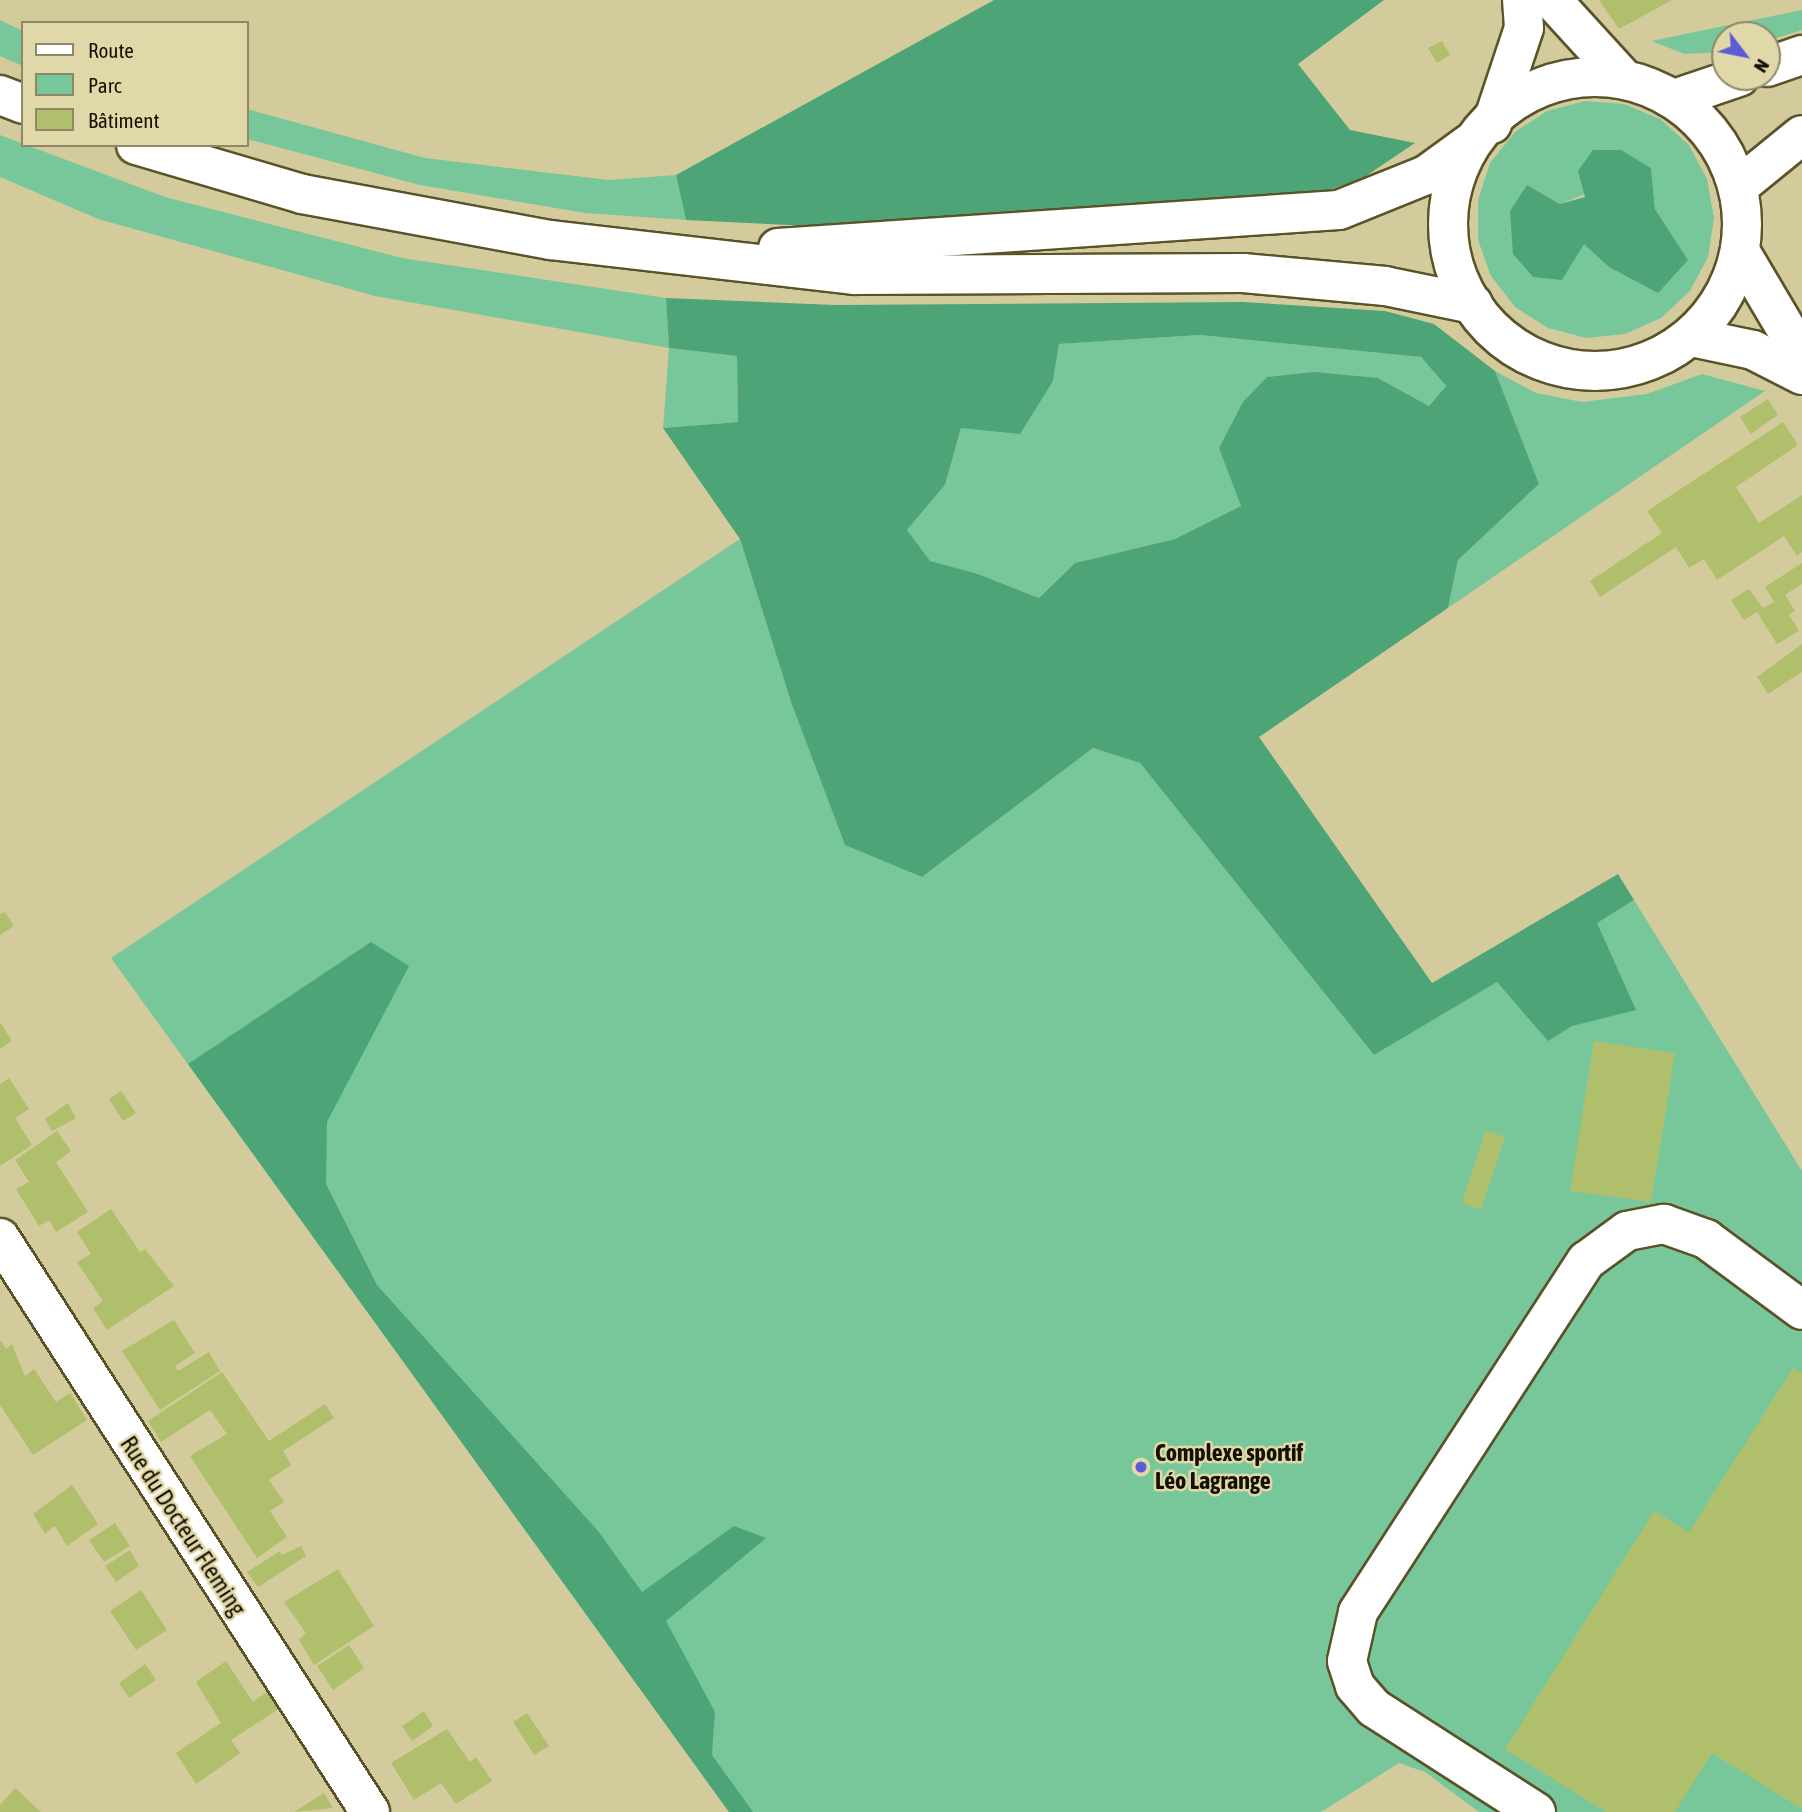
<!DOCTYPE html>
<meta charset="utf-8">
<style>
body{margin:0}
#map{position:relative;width:1802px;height:1812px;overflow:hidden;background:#d4cb9d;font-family:"Asap Condensed",sans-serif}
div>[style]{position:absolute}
.green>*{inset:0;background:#77c79b}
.forest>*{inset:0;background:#4da577}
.building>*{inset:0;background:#afbf6c}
.roads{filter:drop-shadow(2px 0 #5b5328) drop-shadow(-2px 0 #5b5328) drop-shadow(0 2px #5b5328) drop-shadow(0 -2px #5b5328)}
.minor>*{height:38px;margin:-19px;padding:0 19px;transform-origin:19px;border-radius:19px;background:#fff}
.major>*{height:38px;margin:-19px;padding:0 19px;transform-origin:19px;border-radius:19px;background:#fff}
.major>.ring{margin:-19px;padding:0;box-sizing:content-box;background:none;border:38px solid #fff;border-radius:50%}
.dots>*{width:19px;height:19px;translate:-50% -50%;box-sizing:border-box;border:4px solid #e1d8a9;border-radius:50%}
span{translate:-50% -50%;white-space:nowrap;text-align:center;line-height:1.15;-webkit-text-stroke:5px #e1d8a9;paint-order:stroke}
.poi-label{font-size:24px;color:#141002;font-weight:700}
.left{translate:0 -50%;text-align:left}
.street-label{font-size:24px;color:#141002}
.legend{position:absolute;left:21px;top:21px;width:228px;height:126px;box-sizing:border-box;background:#e1d8a9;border:2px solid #8f8866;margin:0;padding:9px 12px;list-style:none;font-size:21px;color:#141002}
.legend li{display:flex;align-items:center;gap:14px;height:35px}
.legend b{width:35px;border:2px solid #8f8866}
.north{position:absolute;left:1711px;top:21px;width:70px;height:70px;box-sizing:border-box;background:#e1d8a9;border:2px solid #8f8866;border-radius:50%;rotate:122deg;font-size:19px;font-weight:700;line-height:28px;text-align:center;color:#141002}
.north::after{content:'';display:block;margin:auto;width:24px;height:32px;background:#5c5dd5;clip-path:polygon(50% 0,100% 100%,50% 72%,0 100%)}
</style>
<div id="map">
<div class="green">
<i style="clip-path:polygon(1802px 10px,1802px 30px,1767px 41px,1767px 35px,1725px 35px,1725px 52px,1685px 54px,1651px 41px)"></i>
<i style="clip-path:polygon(0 20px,23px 31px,23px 66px,0 56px)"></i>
<i style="clip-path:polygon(evenodd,1585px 101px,1624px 104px,1660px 119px,1689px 145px,1707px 179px,1714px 218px,1708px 257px,1690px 291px,1661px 318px,1625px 334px,1586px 338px,1548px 328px,1515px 307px,1491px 276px,1478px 240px,1478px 200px,1490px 163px,1515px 132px,1547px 111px,1585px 101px,1651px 168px,1655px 209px,1688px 260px,1609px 267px,1527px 185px,1560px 204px,1651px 168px)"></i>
<i style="clip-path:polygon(247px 109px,425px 158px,609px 180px,676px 175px,686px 220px,585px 213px,420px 185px,247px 139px)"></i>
<i style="clip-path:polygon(0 135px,165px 197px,402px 258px,666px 298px,669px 348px,737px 356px,738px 422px,663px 428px,669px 348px,375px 296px,98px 219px,0 177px)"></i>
<i style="clip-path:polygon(1200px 335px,1421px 357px,1446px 386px,1429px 406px,1378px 378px,1220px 448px,1241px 506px,1175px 539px,1075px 563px,1039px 598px,978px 574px,930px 562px,907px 530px,945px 485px,961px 428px,1053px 381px,1059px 344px)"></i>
<i style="clip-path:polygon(1495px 371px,1536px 393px,1582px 402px,1647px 394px,1702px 374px,1765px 391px,1448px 608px,1458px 560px,1539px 484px)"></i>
<i style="clip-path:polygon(740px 539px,791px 702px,845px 844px,922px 877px,1093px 748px,1140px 763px,1374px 1055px,1634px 900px,1802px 1171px,1802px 1812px,1479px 1812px,1425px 1772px,1399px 1763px,1321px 1812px,729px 1812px,111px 958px)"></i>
</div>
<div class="forest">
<i style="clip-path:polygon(994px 0,1384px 0,1298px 64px,1350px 130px,1415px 143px,1363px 178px,1323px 192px,1232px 205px,852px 228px,686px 220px,676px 175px)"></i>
<i style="clip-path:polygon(1593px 150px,1621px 150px,1651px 168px,1655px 209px,1688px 260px,1658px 293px,1609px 267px,1584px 244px,1562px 280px,1533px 277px,1513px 254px,1510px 211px,1527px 185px,1560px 204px,1585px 197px,1578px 171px)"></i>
<i style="clip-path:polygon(evenodd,666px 298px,835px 305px,1243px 302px,1385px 311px,1434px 324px,1495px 371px,1539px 484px,1458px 560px,1448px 608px,1259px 737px,1432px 983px,1618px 874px,1634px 900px,1597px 923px,1636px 1010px,1572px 1026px,1548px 1041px,1497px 982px,1374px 1055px,1140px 763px,1093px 748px,922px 877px,845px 845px,791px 702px,740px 539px,663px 428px,738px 422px,737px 356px,669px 348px,666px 298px,1200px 335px,1421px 357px,1446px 386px,1429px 406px,1378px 378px,1314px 372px,1267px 377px,1243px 402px,1219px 448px,1241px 506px,1175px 539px,1075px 563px,1039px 598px,978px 574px,930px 561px,907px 530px,945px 485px,961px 428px,1020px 434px,1053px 381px,1059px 344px,1200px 335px)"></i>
<i style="clip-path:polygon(371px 942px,409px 966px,327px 1122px,326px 1184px,377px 1285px,598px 1531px,642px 1592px,734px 1526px,766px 1538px,666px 1621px,715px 1712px,712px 1755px,753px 1812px,729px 1812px,188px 1064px)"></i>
</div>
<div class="building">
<i style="clip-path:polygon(1599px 0,1672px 0,1619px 29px)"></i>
<i style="clip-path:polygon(1442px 41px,1450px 55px,1437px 63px,1428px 48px)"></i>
<i style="clip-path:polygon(1768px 399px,1778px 415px,1751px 434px,1740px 417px)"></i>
<i style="clip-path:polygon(1783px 422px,1798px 445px,1736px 487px,1759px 523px,1802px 495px,1802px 552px,1797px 556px,1784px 536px,1717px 580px,1704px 559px,1689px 568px,1676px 547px,1600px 597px,1590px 581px,1662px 533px,1647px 511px)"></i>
<i style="clip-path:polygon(1802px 563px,1802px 584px,1785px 595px,1795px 611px,1789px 615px,1799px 631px,1777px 644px,1757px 612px,1744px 620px,1731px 600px,1749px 589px,1763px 608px,1774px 602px,1765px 587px)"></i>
<i style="clip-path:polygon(1802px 644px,1802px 672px,1768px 694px,1757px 677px)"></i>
<i style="clip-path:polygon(5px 912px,14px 926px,0 935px,0 914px)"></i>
<i style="clip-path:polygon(0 1022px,12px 1041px,0 1049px)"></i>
<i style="clip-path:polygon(1594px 1041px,1675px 1053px,1651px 1202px,1570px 1191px)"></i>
<i style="clip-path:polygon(9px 1078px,29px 1109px,15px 1118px,32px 1145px,0 1166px,0 1084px)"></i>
<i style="clip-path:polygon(121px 1091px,136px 1113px,123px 1121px,109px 1099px)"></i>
<i style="clip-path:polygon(68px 1103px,76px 1118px,52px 1131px,45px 1119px)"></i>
<i style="clip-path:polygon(1486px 1130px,1505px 1137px,1481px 1210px,1462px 1203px)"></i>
<i style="clip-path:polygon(57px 1131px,71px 1151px,56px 1162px,88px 1212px,56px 1232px,49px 1220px,39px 1226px,16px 1189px,29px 1182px,15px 1160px)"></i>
<i style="clip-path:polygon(111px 1209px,140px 1252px,145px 1249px,174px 1286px,107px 1330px,93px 1308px,103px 1301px,77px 1262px,91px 1254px,77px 1232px)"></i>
<i style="clip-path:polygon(174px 1320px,195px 1353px,175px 1366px,178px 1371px,209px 1352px,220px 1371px,160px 1410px,122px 1351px)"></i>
<i style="clip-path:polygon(0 1340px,6px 1349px,12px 1344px,25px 1376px,34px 1369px,56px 1402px,70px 1393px,87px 1420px,33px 1455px,0 1405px)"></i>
<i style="clip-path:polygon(1793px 1368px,1802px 1373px,1802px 1809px,1712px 1753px,1675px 1812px,1606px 1812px,1505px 1749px,1654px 1511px,1689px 1532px)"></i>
<i style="clip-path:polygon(222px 1372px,269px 1441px,325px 1404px,334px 1418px,283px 1451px,291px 1465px,269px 1480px,284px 1502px,270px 1511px,287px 1537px,257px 1558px,190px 1456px,227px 1434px,210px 1410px,161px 1442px,148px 1421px)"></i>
<i style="clip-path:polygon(72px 1485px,98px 1524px,67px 1546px,55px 1526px,45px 1534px,33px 1514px)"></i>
<i style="clip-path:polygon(115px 1523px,130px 1546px,104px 1562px,89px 1540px)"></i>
<i style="clip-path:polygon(301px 1546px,306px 1556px,258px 1587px,247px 1572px,280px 1551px,282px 1555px)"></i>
<i style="clip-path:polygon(130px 1550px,139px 1566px,116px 1582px,105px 1566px)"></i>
<i style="clip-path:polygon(338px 1569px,374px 1626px,314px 1665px,299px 1640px,306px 1633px,284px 1602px)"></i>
<i style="clip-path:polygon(141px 1590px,167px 1630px,136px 1650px,110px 1611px)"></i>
<i style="clip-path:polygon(349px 1645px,364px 1668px,333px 1690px,317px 1666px)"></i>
<i style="clip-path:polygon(226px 1661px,253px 1702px,270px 1690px,282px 1707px,231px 1740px,240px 1753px,196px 1784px,176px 1753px,221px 1723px,196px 1682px)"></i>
<i style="clip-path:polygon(145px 1664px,156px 1680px,129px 1698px,119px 1683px)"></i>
<i style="clip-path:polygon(424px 1711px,433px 1726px,412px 1741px,402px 1726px)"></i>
<i style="clip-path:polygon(527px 1713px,549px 1746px,534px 1755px,513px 1722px)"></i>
<i style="clip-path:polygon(447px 1729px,470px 1762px,476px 1757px,492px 1781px,456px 1804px,441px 1783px,414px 1800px,391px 1763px)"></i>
<i style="clip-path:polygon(15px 1788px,41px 1812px,0 1812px,0 1805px)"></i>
<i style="clip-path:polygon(324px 1793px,333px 1808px,294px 1812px)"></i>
</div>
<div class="roads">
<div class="minor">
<i style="left:1552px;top:0;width:108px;rotate:47.6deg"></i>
<i style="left:1492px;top:124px;width:101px;rotate:-71.6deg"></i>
<i style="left:1524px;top:28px;width:28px;rotate:-94deg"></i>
<i style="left:1740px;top:251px;width:122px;rotate:59.4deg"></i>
<i style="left:1691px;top:337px;width:63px;rotate:11.8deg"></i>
<i style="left:1753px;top:350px;width:55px;rotate:27deg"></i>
<i style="left:0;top:1238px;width:683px;rotate:57.19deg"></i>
<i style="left:1536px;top:1812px;width:193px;rotate:-147.3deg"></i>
<i style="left:1374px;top:1708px;width:29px;rotate:-131deg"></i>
<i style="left:1355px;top:1686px;width:26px;rotate:-108deg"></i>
<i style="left:1347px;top:1661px;width:50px;rotate:-77.3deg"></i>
<i style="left:1358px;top:1612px;width:419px;rotate:-57deg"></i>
<i style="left:1586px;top:1261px;width:51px;rotate:-36.2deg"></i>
<i style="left:1627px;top:1231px;width:38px;rotate:-11deg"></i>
<i style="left:1664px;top:1224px;width:45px;rotate:19.7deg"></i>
<i style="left:1706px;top:1239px;width:119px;rotate:36.5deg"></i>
</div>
<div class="major">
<i style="left:1767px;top:67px;width:37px;rotate:-19deg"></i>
<i class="ring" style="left:1448px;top:77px;width:256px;height:256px"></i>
<i style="left:0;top:95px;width:25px;rotate:21deg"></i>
<i style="left:1674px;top:99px;width:69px;rotate:-18.7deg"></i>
<i style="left:136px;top:145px;width:173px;rotate:16.4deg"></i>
<i style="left:302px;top:194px;width:253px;rotate:10.5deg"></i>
<i style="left:551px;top:240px;width:305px;rotate:6.6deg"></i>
<i style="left:854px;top:275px;width:389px;rotate:-0.3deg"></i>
<i style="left:1243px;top:273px;width:143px;rotate:5.2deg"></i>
<i style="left:1385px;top:286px;width:90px;rotate:11.6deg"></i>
<i style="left:1738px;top:187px;width:82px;rotate:-39.1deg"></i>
<i style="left:778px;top:248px;width:562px;rotate:-3.88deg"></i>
<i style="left:1339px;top:210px;width:94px;rotate:-21.9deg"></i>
<i style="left:1426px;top:175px;width:54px;rotate:-36deg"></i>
</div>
</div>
<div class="dots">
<i style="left:1141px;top:1467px;background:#5c5dd5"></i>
</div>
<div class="poi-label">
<span class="left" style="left:1155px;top:1467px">Complexe sportif<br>Léo Lagrange</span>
</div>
<div class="street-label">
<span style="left:183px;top:1526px;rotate:57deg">Rue du Docteur Fleming</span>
</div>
<ul class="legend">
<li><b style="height:9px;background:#fff"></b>Route</li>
<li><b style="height:19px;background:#77c79b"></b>Parc</li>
<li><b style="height:19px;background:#afbf6c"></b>Bâtiment</li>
</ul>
<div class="north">N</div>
</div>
